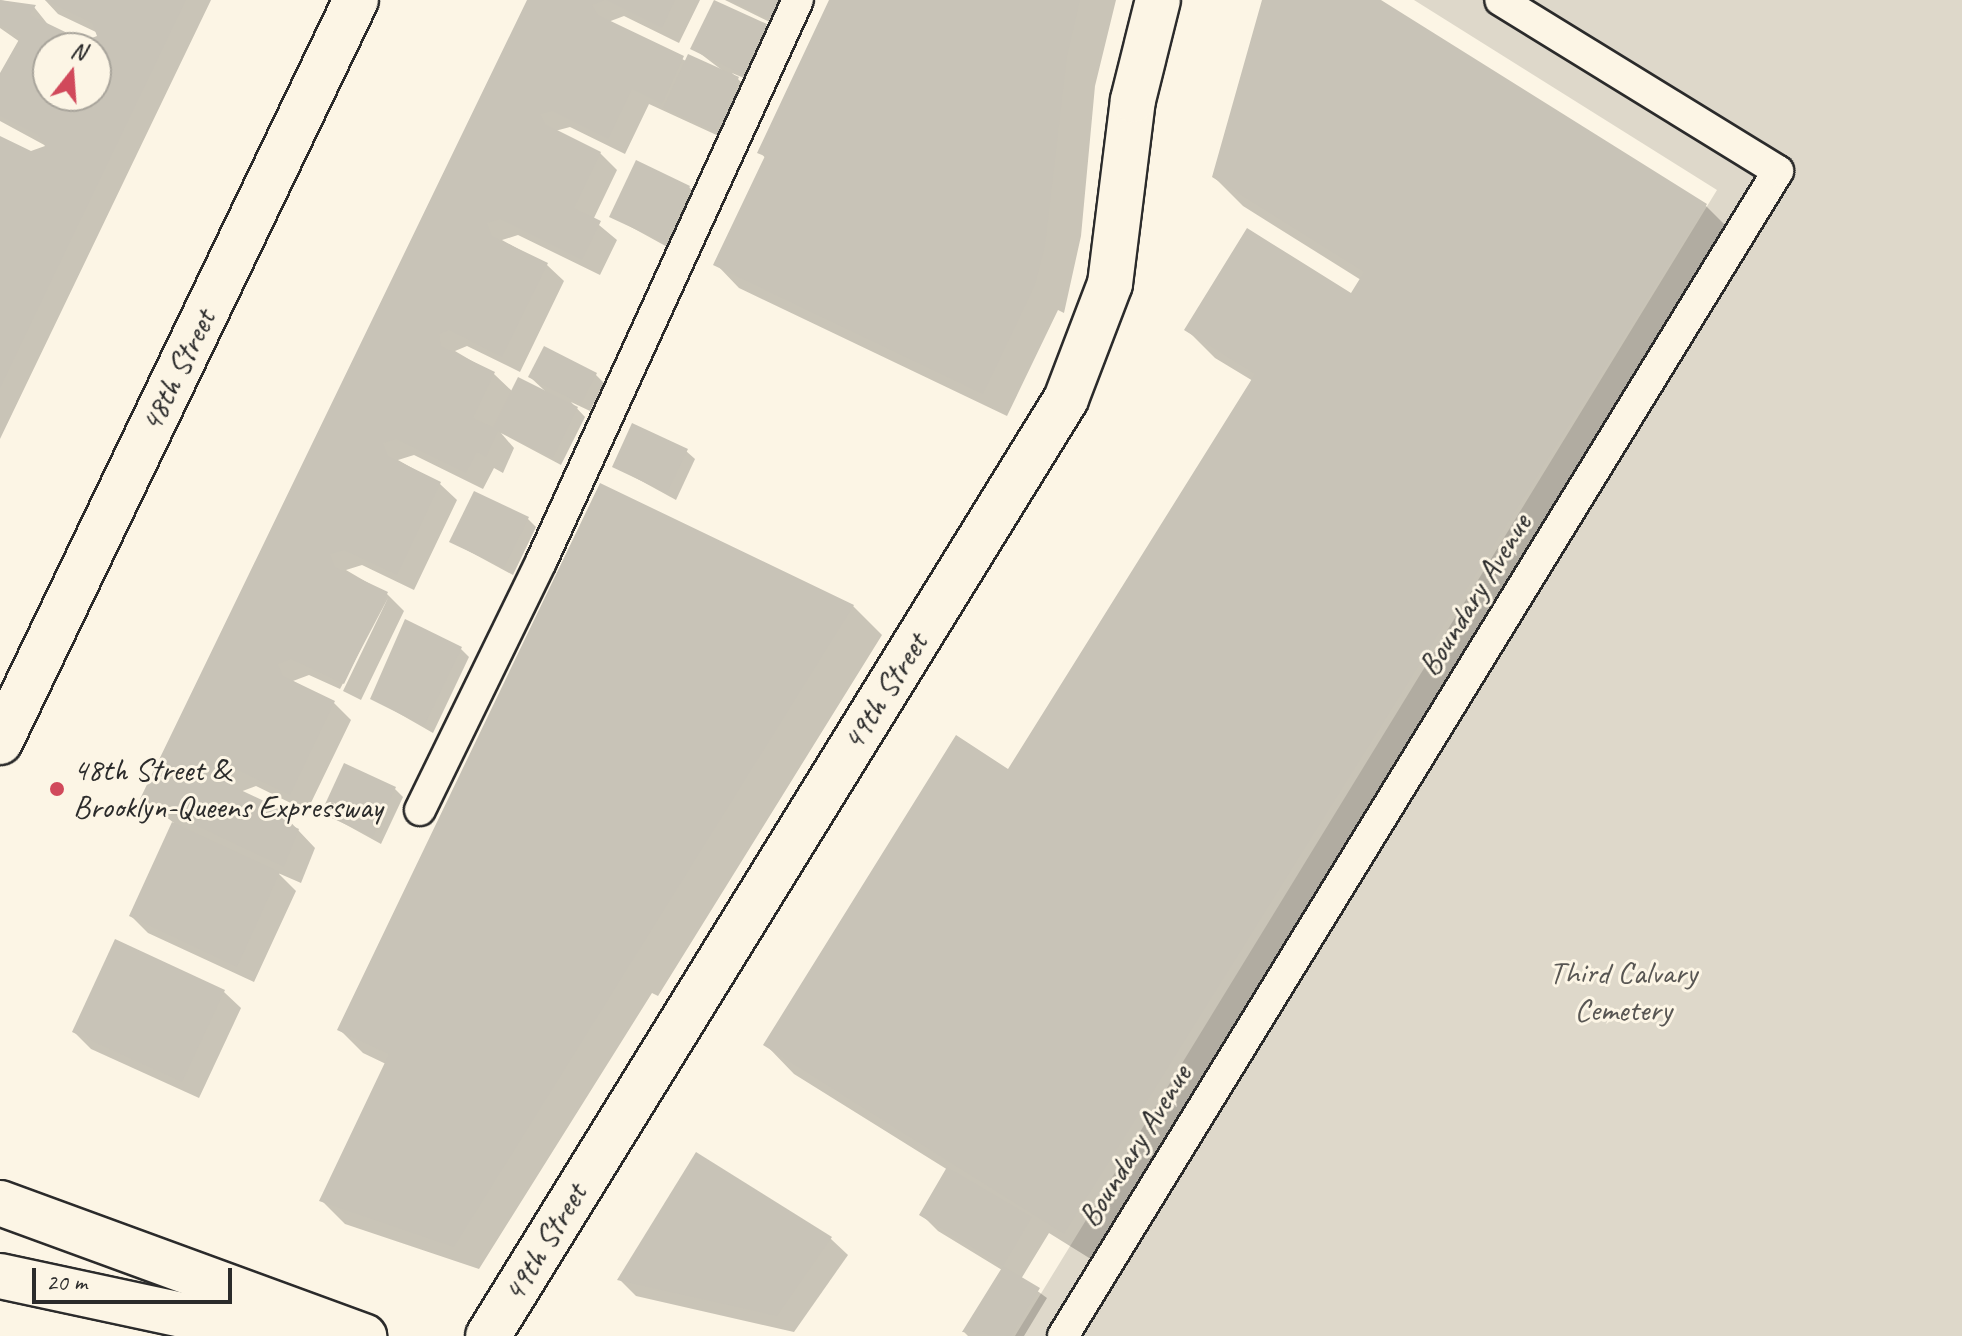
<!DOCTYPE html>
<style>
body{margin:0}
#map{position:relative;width:1962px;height:1336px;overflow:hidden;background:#fcf5e5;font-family:Caveat,sans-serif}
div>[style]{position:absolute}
.green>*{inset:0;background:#ded8ca}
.shadow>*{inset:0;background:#0003}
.building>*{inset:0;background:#c8c3b7}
.roads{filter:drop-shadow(2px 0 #2b2b2b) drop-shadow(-2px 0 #2b2b2b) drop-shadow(0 2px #2b2b2b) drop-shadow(0 -2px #2b2b2b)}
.service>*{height:30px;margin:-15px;padding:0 15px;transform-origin:15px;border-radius:15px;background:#fcf5e5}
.minor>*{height:44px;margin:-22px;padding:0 22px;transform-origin:22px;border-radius:22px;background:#fcf5e5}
.tertiary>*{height:44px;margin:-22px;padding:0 22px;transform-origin:22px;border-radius:22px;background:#fcf5e5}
.secondary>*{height:44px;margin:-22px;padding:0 22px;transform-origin:22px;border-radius:22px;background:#fcf5e5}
.motorway>*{height:44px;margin:-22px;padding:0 22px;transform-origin:22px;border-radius:22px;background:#fcf5e5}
.dots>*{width:22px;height:22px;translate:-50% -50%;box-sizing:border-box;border:4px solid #fcf5e5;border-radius:50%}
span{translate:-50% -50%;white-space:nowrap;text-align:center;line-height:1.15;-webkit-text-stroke:6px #fcf5e5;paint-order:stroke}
.street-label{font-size:32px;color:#2b2b2b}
.poi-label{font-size:32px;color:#2b2b2b}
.left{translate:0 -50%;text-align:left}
.park-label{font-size:32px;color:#585653}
.north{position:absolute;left:32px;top:32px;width:80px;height:80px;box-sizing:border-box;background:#fcf5e5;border:2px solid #a8a49b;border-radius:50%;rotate:17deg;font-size:22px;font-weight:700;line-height:32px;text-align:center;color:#2b2b2b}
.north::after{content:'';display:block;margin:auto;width:28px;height:36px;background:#d1495b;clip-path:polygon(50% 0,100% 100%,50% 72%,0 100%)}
.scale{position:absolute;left:32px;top:1268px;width:200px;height:36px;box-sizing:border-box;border:4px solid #2b2b2b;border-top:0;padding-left:10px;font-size:24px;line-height:28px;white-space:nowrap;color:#2b2b2b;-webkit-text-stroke:6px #fcf5e5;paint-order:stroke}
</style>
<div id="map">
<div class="green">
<i style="clip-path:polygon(1414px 0,1962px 0,1962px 1336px,1015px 1336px,1717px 190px)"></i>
</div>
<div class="shadow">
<i style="clip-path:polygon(evenodd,0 0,34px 7px,50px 27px,84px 43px,100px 37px,98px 33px,58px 14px,45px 0,211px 0,0 439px,0 139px,31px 153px,48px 147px,0 121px,0 75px,20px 42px,0 28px,0 0,48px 48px,96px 48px,96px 96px,48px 96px,48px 48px)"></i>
<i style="clip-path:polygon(530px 0,700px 0,679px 43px,624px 16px,608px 22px,686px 61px,727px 74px,693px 48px,765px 25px,774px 34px,751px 81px,732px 73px,746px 87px,723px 138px,649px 104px,625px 154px,570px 127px,555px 131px,600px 153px,617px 170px,593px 220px,617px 240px,600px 275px,518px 235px,502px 240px,547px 265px,564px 281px,520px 372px,467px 346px,455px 351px,494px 374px,513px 392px,545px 391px,530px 377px,596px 375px,604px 383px,590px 411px,571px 402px,585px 417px,561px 465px,501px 433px,514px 448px,503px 473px,494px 468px,483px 489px,414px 455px,398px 460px,440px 484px,457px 500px,414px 590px,362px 565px,346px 570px,387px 594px,404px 611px,361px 700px,343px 691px,388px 598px,340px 689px,309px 675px,293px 681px,334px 703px,351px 720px,307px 811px,256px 786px,240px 792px,281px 812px,315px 848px,301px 883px,278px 873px,296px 891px,254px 982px,148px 933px,131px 916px,174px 823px,143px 799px)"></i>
<i style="clip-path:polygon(725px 0,791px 0,778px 26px)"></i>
<i style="clip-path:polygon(831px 0,1116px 0,1095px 86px,1081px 236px,1064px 313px,1058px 310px,1007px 416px,739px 288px,716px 264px,766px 159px,760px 152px)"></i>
<i style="clip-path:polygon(1264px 0,1377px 0,1706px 206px,1735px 235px,1094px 1261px,1049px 1233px,1021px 1279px,1047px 1298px,1024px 1336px,968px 1336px,964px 1332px,1002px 1270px,938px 1231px,921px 1214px,948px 1170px,794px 1074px,766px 1045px,1009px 772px,1253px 381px,1215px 358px,1186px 329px,1352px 296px,1361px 280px,1243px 206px,1214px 177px)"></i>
<i style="clip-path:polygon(689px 187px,697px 196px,671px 249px,611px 216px)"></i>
<i style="clip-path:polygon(686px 451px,695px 459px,676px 500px,614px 466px)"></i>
<i style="clip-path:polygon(601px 486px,853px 606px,882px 635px,658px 996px,652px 993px,479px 1269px,345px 1224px,321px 1200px,386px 1064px,363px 1053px,340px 1030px)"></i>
<i style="clip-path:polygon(527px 518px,536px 527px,513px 575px,452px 542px)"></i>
<i style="clip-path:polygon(461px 649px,469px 657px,433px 733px,372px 698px)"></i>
<i style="clip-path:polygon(395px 789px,403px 797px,381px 844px,323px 812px)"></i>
<i style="clip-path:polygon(224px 992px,241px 1008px,199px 1098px,91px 1049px,74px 1032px)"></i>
<i style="clip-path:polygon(697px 1155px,831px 1239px,848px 1255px,794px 1332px,636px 1296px,620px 1280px)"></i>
</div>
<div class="building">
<i style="clip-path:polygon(evenodd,0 0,36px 5px,30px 15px,84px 41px,97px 36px,92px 23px,45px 0,186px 0,0 388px,0 136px,31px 151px,45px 146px,38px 135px,0 116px,0 73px,21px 36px,0 25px,0 0,48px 48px,96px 48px,96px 96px,48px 96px,48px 48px)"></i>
<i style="clip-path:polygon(527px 0,605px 0,592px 5px,598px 15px,684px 56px,662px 104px,632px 89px,608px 139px,552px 111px,540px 114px,545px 124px,601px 152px,574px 208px,601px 221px,582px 260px,500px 219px,487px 223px,492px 236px,548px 263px,502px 357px,449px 330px,439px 334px,441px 346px,495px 372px,473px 418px,493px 427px,518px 377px,578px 407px,553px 458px,498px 431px,486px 457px,477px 452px,466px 473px,396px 439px,383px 443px,388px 456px,441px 482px,397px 575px,344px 550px,330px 554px,335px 567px,388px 592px,344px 684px,291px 659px,278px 664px,283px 676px,335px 701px,290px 795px,238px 770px,226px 774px,230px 785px,283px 810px,278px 819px,299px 829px,284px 867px,140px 799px)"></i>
<i style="clip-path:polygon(606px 0,675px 0,662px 28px)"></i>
<i style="clip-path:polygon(714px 0,767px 24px,742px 74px,690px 49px)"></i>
<i style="clip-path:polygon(729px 0,779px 0,770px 19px)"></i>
<i style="clip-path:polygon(829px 0,1080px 0,1067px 56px,1045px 246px,1035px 285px,983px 394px,713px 265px,765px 156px,757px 153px)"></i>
<i style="clip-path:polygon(1262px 0,1381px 0,1707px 204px,1064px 1234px,763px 1045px,956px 735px,1008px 769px,1255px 374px,1184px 330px,1247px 228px,1351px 293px,1364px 272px,1212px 177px)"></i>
<i style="clip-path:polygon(688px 54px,739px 77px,715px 131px,663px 108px)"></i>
<i style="clip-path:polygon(636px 160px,690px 186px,663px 242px,609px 217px)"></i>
<i style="clip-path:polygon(544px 346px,597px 373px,581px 404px,528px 377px)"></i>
<i style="clip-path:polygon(632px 423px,688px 449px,667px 493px,612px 467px)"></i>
<i style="clip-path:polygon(600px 483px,854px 605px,454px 1247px,319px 1201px,389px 1054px,337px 1030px)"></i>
<i style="clip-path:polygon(474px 491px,529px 517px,504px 568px,449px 542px)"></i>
<i style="clip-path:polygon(405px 619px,462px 647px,424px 726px,370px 699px)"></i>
<i style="clip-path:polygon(344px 763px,396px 787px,373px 837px,321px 813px)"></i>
<i style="clip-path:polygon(172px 822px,280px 872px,237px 967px,129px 916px)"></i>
<i style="clip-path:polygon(115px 939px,225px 990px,182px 1082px,72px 1032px)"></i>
<i style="clip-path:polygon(696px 1152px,832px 1237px,777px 1316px,617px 1280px)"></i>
<i style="clip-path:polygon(947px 1167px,1032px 1217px,1003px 1266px,1040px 1288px,1011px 1336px,962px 1332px,1003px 1266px,919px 1215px)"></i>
</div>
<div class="roads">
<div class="service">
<i style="left:420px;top:810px;width:276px;rotate:-64deg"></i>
<i style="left:541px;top:562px;width:618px;rotate:-65.43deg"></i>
<i style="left:1063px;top:1336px;width:1367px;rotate:-58.46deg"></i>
<i style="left:1778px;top:171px;width:326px;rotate:-148.4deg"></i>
</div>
<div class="minor">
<i style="left:488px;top:1336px;width:1101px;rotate:-58.33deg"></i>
<i style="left:1066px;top:399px;width:123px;rotate:-69.1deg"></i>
<i style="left:1110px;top:284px;width:185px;rotate:-82.9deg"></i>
<i style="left:1133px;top:100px;width:103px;rotate:-76deg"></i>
</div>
<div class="tertiary">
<i style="left:0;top:742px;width:823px;rotate:-64.37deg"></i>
</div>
<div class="secondary">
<i style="left:0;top:1203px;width:388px;rotate:20.1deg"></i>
</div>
<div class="motorway">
<i style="left:0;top:1276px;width:286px;rotate:12.1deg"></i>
</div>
</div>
<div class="dots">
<i style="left:57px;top:789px;background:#d1495b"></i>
</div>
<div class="street-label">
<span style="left:178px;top:371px;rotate:-64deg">48th Street</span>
<span style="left:1475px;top:595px;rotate:-58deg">Boundary Avenue</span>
<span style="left:885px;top:692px;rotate:-58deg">49th Street</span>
<span style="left:1135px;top:1146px;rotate:-58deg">Boundary Avenue</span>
<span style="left:545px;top:1243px;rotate:-59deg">49th Street</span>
</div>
<div class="poi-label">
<span class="left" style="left:73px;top:789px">48th Street &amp;<br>Brooklyn-Queens Expressway</span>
</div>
<div class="park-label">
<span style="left:1623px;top:992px">Third Calvary<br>Cemetery</span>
</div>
<div class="north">N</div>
<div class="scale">20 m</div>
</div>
